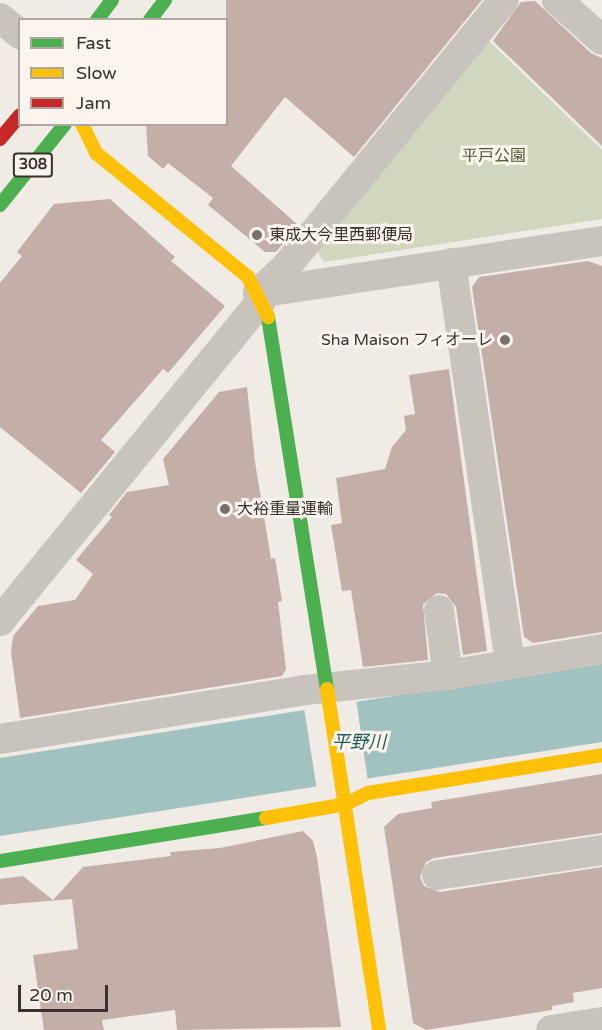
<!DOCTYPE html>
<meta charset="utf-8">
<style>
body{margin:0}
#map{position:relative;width:602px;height:1030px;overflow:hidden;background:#f0ebe5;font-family:"Varela Round","Noto Sans JP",sans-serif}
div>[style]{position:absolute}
.green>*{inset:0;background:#d1d6bf}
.water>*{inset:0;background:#a1c2c1}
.pier>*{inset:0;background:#f0ebe5}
.building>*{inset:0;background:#c3afa7}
.street>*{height:30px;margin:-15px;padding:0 15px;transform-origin:15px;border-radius:15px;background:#c9c3be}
.fast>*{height:14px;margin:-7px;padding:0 7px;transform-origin:7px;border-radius:7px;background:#4caf50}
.slow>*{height:14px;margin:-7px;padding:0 7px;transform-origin:7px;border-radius:7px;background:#ffc107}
.jam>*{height:14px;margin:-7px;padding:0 7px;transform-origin:7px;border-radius:7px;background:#c62828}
.dots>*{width:16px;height:16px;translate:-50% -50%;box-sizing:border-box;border:3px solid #fbf5ee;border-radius:50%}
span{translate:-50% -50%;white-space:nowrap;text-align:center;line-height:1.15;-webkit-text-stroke:6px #fbf5ee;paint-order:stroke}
.shield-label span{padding:2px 4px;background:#fbf5ee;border:2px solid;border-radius:4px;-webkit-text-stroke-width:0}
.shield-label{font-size:15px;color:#3b302b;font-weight:700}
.park-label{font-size:16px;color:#4a5a2e}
.poi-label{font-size:16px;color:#3b302b}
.left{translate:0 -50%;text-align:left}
.right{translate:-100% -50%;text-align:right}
.water-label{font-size:18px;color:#1f5a5e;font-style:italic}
.legend{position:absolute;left:18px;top:18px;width:210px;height:108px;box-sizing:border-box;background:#fbf5ee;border:2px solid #aea6a0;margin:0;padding:8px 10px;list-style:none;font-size:18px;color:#3b302b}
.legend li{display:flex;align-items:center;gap:12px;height:30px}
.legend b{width:30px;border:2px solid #aea6a0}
.scale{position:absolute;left:18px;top:985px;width:90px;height:27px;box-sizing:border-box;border:3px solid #3b302b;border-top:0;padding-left:8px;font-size:18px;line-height:21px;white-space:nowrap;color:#3b302b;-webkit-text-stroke:4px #fbf5ee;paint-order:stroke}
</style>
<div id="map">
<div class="green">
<i style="clip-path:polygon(487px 39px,602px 150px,602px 219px,324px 262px,315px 248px)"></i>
</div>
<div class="water">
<i style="clip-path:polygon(602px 663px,602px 742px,0 836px,0 758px)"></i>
</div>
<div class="pier">
<i style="clip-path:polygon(356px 699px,368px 782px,317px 790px,304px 708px)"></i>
</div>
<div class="building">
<i style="clip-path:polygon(226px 0,482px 0,354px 157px,285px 97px,231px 166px,298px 225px,276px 252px,265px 252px,208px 205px,213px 198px,168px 163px,163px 169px,148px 156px,146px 124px,226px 124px)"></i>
<i style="clip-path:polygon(535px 1px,591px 53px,602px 58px,602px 146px,493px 41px,521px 2px)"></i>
<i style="clip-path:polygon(110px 199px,175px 257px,171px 261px,225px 306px,168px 373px,163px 369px,101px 440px,115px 452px,81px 493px,0 427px,0 283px,22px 256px,17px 252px,54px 204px)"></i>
<i style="clip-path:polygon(588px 261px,602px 266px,602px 632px,533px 643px,524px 637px,472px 287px,479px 277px)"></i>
<i style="clip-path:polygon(449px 369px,487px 651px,463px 655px,456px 607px,446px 594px,437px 593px,423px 604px,428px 660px,363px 667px,351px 590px,342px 591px,331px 525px,342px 523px,336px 478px,385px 469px,392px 447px,406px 430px,404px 416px,415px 414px,409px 375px)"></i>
<i style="clip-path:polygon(247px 387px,255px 462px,271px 559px,275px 558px,282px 601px,278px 602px,286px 669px,282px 676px,20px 718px,11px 652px,13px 636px,38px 606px,75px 600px,93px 574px,76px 560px,112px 517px,109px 515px,127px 492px,169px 485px,163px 459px,219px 392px)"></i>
<i style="clip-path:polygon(602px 774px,602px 833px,434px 858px,426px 862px,420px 877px,424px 886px,440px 892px,602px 867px,602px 988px,573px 993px,574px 1002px,552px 1006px,552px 1010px,426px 1030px,413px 1023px,384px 827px,398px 814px,432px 808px,431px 802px)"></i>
<i style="clip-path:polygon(303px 831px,313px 841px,317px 857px,341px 1027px,177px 1030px,175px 1010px,102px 1020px,104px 1030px,44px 1030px,33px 955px,78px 949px,72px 899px,0 905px,0 879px,23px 876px,53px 900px,83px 867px,171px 856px,170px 852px,220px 848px)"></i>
</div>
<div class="street">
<i style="left:557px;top:0;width:60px;rotate:41.6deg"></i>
<i style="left:0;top:18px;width:26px;rotate:39deg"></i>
<i style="left:451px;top:263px;width:404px;rotate:81.6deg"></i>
<i style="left:258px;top:293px;width:38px;rotate:-43deg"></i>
<i style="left:286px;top:267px;width:345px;rotate:-50.8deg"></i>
<i style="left:258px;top:293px;width:348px;rotate:-8.6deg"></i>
<i style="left:439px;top:610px;width:66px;rotate:82.1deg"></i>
<i style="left:0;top:621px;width:414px;rotate:-50.8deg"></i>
<i style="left:0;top:739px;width:309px;rotate:-9.1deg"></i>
<i style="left:305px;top:690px;width:144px;rotate:-6deg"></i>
<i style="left:448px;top:675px;width:156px;rotate:-9.6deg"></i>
<i style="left:437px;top:875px;width:167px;rotate:-8.6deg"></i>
<i style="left:551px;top:1030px;width:52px;rotate:-8.9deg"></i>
</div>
<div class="fast">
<i style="left:97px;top:20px;width:25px;rotate:-53deg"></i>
<i style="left:150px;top:20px;width:25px;rotate:-53deg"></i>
<i style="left:0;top:205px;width:104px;rotate:-51.3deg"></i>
<i style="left:268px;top:317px;width:377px;rotate:81deg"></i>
<i style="left:0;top:861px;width:269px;rotate:-9.2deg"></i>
</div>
<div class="slow">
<i style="left:82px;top:124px;width:32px;rotate:64deg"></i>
<i style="left:96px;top:153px;width:196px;rotate:39.2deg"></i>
<i style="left:248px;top:277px;width:45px;rotate:63.4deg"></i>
<i style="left:327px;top:689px;width:345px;rotate:81.3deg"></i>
<i style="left:266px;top:818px;width:81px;rotate:-9.9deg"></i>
<i style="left:346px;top:804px;width:25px;rotate:-27deg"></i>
<i style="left:368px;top:793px;width:237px;rotate:-9.2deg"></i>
</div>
<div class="jam">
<i style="left:0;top:139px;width:31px;rotate:-50deg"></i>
</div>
<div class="dots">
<i style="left:257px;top:235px;background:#7a716c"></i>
<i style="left:505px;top:340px;background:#7a716c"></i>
<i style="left:225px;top:509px;background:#7a716c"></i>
</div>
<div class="shield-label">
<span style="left:33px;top:165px">308</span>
</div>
<div class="park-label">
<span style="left:494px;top:156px">平戸公園</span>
</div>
<div class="poi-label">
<span class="left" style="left:269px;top:235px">東成大今里西郵便局</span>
<span class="right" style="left:493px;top:340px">Sha Maison フィオーレ</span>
<span class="left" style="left:237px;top:509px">大裕重量運輸</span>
</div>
<div class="water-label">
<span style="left:359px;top:742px">平野川</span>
</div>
<ul class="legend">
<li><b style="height:8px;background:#4caf50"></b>Fast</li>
<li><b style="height:8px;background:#ffc107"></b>Slow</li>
<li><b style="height:8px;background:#c62828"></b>Jam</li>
</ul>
<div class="scale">20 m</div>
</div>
